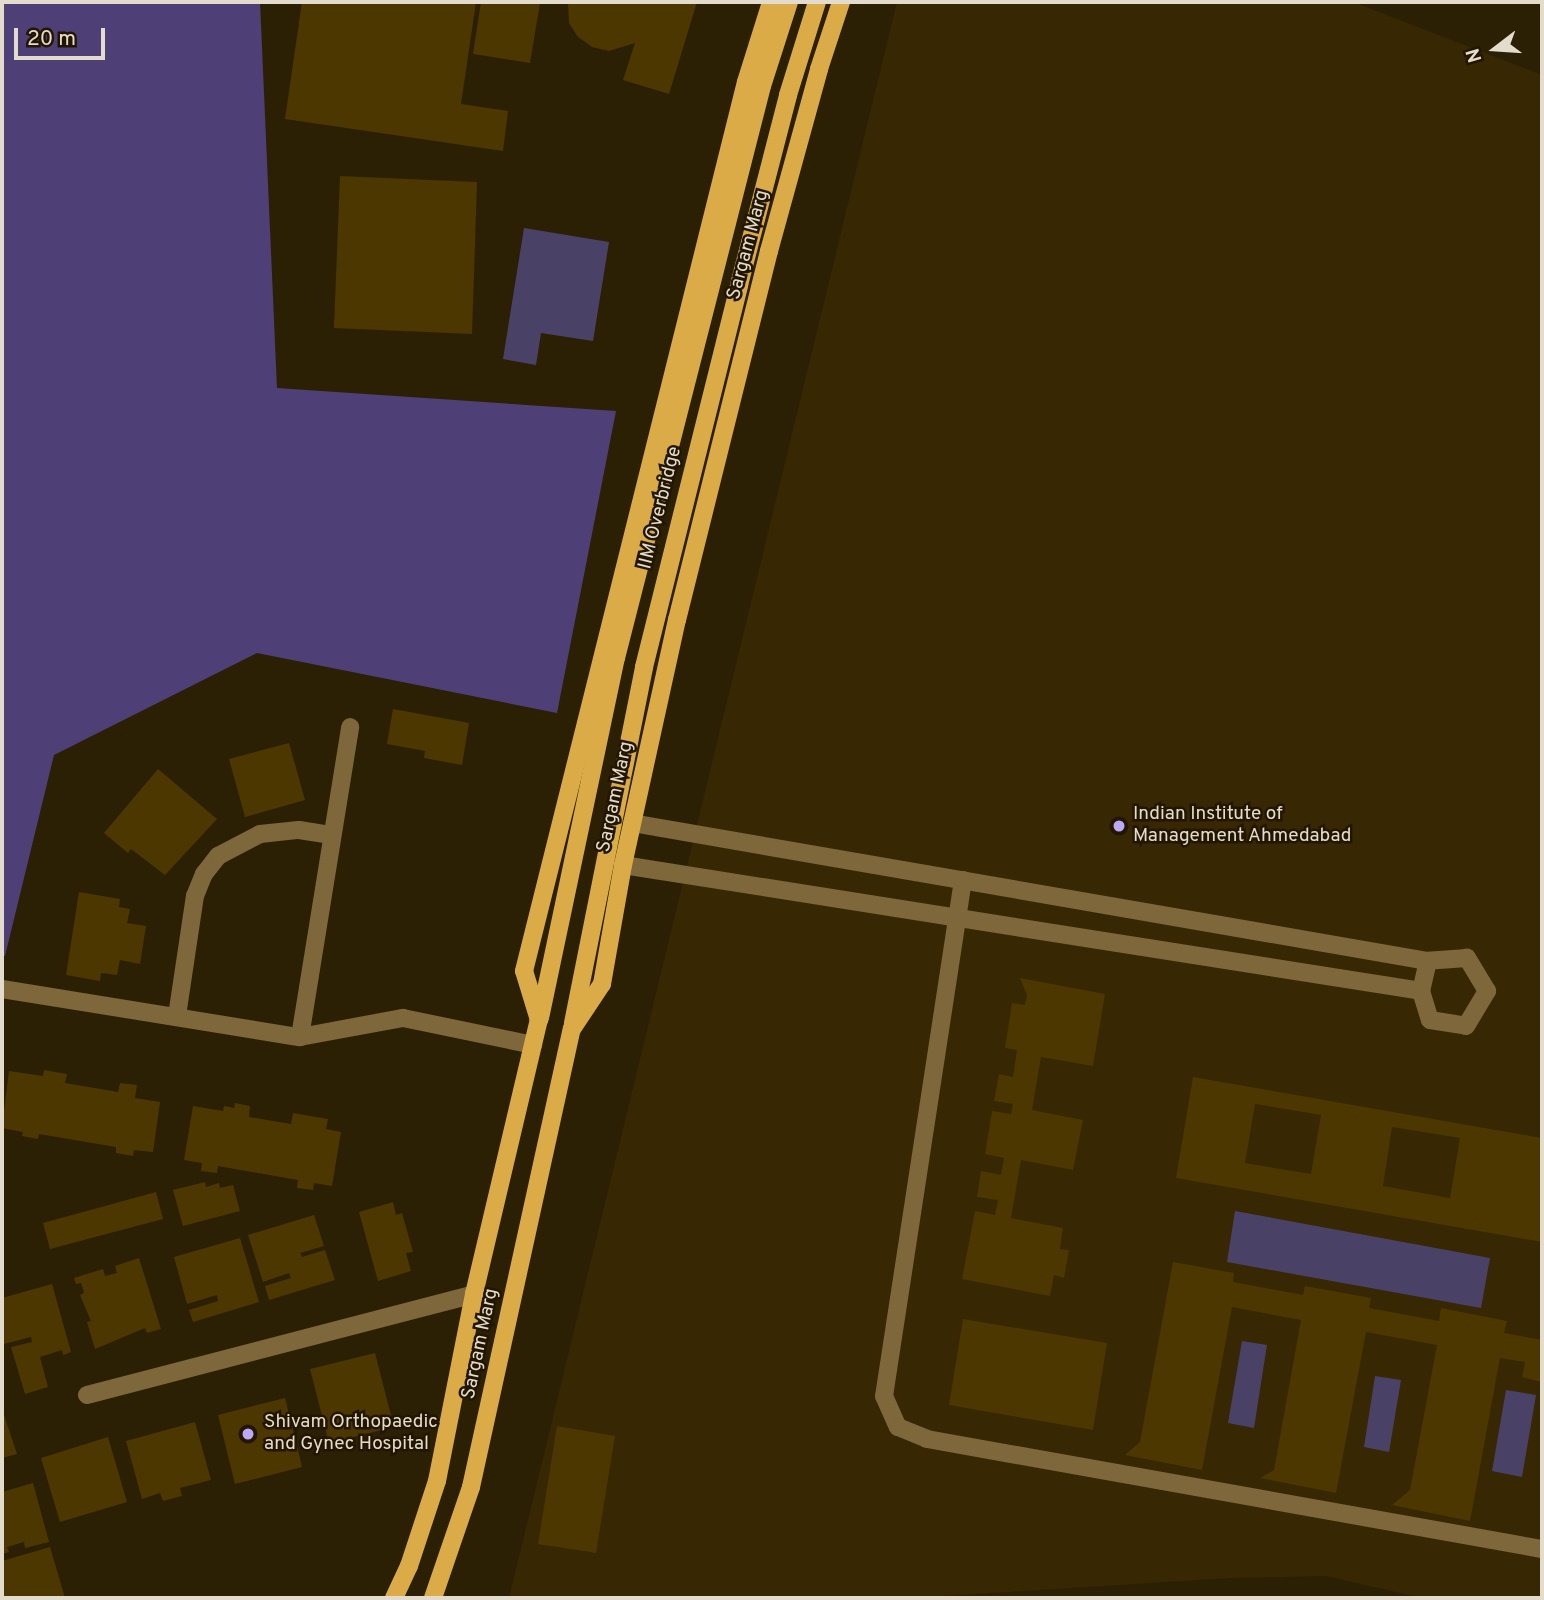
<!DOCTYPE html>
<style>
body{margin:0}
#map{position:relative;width:1544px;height:1600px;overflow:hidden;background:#2c2004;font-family:Overpass,sans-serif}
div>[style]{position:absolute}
.built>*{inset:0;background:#372703}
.green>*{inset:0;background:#4a4266}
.forest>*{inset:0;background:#4e3f76}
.building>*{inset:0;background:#4d3701}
.minor>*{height:18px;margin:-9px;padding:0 9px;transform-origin:9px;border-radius:9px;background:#7d673b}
.major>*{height:18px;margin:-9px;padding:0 9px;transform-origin:9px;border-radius:9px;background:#daab47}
.dots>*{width:19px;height:19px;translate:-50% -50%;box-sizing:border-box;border:4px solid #231600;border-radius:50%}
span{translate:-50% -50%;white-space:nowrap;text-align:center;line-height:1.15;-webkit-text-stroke:5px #231600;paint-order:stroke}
.street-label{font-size:19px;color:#e3dbcb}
.poi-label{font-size:19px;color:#e3dbcb}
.left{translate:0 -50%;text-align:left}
.frame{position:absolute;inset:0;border:4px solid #e3dbcb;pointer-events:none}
.north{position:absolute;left:1460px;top:14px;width:70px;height:70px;-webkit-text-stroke:5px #231600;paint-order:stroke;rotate:253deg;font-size:19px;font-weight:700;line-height:28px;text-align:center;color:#e3dbcb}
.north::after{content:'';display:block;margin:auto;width:24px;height:32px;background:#e3dbcb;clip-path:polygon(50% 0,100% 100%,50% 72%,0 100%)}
.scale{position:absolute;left:14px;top:28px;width:91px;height:32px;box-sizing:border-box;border:4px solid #e3dbcb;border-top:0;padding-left:9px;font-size:21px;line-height:24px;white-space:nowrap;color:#e3dbcb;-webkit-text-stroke:5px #231600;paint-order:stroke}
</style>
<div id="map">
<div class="built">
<i style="clip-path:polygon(897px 2px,1353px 2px,1542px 75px,1542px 1598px,1422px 1598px,1326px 1576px,1231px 1578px,911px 1598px,509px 1598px)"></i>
</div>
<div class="green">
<i style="clip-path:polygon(524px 228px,609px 242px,593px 341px,541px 333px,536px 365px,503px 359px)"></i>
<i style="clip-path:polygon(1235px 1211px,1490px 1258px,1481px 1308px,1227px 1262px)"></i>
<i style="clip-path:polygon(1242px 1341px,1267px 1345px,1254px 1428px,1228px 1423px)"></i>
<i style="clip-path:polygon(1375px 1376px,1401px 1380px,1389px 1452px,1364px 1447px)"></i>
<i style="clip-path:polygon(1506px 1390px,1536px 1395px,1522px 1477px,1492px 1471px)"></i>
</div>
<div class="forest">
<i style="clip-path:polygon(2px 2px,260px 2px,277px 388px,616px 411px,557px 713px,257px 653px,54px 755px,5px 956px,2px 956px)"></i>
</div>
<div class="building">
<i style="clip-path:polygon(302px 2px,476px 2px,461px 104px,508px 111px,503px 151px,285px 119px)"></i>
<i style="clip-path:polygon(481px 2px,540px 3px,530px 63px,473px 54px)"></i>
<i style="clip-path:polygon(568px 2px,697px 2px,669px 94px,623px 80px,635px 43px,609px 51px,592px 47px,578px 37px,569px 23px)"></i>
<i style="clip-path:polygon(340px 176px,477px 182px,472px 334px,334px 328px)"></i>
<i style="clip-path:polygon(393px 709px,469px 723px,462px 765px,424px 758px,425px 751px,387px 744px)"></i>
<i style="clip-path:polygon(289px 743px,305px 800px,245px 817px,229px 759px)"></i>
<i style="clip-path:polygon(158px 769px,217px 819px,165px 875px,131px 849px,128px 853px,104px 833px)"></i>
<i style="clip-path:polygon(79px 892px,120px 899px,119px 907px,130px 909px,127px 923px,146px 926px,140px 964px,120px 960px,117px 975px,101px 973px,100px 981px,66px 975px)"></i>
<i style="clip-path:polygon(1020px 978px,1105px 994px,1093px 1066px,1041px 1057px,1032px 1110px,1083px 1120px,1073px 1170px,1021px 1160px,1011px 1218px,1063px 1228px,1060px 1249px,1069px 1250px,1064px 1278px,1054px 1275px,1050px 1296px,962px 1279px,975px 1211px,995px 1215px,998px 1200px,977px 1197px,981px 1171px,1001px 1175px,1004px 1158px,985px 1154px,992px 1111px,1011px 1114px,1013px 1104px,994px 1101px,999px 1074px,1013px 1077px,1017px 1050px,1005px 1048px,1012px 1003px,1025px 1005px,1027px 995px)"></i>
<i style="clip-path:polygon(44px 1070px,67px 1074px,65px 1083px,118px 1092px,120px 1083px,137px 1085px,135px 1098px,160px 1102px,153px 1152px,134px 1150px,133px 1156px,116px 1153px,116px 1147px,39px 1134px,38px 1139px,22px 1136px,23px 1132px,2px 1128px,9px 1071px,43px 1076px)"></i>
<i style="clip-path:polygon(evenodd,1193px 1077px,1542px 1138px,1542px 1242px,1176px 1178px,1193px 1077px,1255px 1104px,1321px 1115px,1311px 1174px,1245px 1163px,1255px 1104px,1193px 1077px,1392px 1127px,1460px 1138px,1450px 1198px,1383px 1186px,1392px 1127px)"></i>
<i style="clip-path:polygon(235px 1103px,250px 1106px,249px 1117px,291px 1124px,293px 1113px,328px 1119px,326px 1129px,341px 1132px,332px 1186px,314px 1183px,313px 1190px,297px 1188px,298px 1180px,218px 1166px,217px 1173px,201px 1171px,202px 1163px,184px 1160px,193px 1106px,223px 1111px,224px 1106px,234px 1108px)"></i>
<i style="clip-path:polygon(205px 1182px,206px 1187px,219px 1183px,220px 1188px,233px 1185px,240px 1211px,183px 1226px,173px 1190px)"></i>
<i style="clip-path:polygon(156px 1192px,163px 1219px,50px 1249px,43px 1223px)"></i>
<i style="clip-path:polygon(393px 1202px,396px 1215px,402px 1213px,413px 1252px,406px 1253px,411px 1271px,378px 1281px,359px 1212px)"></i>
<i style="clip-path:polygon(314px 1215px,324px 1246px,300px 1253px,302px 1257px,325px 1250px,335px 1280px,269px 1300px,265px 1286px,291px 1278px,289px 1273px,263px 1282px,248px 1235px)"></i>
<i style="clip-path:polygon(240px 1238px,259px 1302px,193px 1322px,189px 1310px,218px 1301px,217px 1295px,187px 1304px,174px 1257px)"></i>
<i style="clip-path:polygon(139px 1258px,161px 1329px,147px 1333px,145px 1328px,95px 1349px,87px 1322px,91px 1321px,80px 1295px,84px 1293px,81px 1283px,76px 1284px,74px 1278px,103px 1269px,105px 1276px,117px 1273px,115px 1266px)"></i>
<i style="clip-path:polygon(1173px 1262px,1234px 1273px,1233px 1282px,1303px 1295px,1305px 1286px,1371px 1298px,1369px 1308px,1439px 1321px,1441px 1308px,1507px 1321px,1504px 1333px,1542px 1340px,1541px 1382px,1522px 1377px,1525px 1362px,1500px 1358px,1470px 1521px,1392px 1505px,1410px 1490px,1437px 1345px,1366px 1332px,1336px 1493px,1260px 1478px,1274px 1470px,1301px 1320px,1232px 1307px,1202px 1470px,1125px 1455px,1140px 1442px)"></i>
<i style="clip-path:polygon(52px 1284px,71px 1352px,63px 1355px,62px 1350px,40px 1357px,48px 1387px,25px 1394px,11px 1347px,32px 1342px,31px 1337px,4px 1344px,2px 1298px)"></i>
<i style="clip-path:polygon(963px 1319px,1107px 1343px,1093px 1430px,949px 1405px)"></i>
<i style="clip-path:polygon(375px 1353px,394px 1427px,329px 1443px,310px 1369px)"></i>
<i style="clip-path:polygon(285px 1398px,302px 1467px,235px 1484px,218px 1415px)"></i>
<i style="clip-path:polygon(2px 1409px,17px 1454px,2px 1458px)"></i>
<i style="clip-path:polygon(195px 1422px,211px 1480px,180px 1488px,182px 1496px,163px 1501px,160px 1493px,142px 1499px,126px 1441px)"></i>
<i style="clip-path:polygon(557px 1426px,615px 1436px,596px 1553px,538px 1544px)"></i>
<i style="clip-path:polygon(108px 1437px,127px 1502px,60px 1522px,41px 1458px)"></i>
<i style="clip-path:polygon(33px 1483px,49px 1542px,25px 1548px,24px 1542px,7px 1547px,9px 1552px,2px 1554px,2px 1492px)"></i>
<i style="clip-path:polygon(50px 1547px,65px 1598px,2px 1598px,2px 1561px)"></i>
</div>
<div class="minor">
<i style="left:632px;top:823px;width:808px;rotate:9.84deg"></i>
<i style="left:623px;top:865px;width:808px;rotate:8.97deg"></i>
<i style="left:1421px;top:991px;width:30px;rotate:73deg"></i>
<i style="left:1430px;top:1020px;width:36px;rotate:9deg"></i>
<i style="left:1466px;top:1026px;width:41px;rotate:-59deg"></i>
<i style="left:1487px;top:991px;width:39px;rotate:-121deg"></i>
<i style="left:1467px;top:958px;width:39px;rotate:176deg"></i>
<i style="left:1428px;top:961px;width:31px;rotate:103deg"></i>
<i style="left:963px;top:880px;width:522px;rotate:98.7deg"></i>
<i style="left:884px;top:1396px;width:34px;rotate:66deg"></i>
<i style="left:898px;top:1427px;width:31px;rotate:22deg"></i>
<i style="left:927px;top:1439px;width:625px;rotate:10.14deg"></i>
<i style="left:2px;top:989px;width:302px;rotate:9.2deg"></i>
<i style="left:300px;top:1037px;width:105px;rotate:-10.5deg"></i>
<i style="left:403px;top:1018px;width:133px;rotate:11.7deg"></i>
<i style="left:177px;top:1016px;width:121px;rotate:-81.5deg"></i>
<i style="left:195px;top:896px;width:24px;rotate:-68deg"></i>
<i style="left:204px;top:874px;width:23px;rotate:-52deg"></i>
<i style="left:218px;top:856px;width:47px;rotate:-27.6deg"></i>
<i style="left:260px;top:834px;width:39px;rotate:-6deg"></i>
<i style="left:299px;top:830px;width:33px;rotate:9deg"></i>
<i style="left:300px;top:1037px;width:314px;rotate:-80.8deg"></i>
<i style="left:87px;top:1395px;width:400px;rotate:-14.6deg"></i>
</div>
<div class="major">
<i style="left:540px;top:1018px;width:368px;rotate:-78.1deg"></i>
<i style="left:616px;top:658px;width:590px;rotate:-75.68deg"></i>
<i style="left:762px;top:86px;width:88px;rotate:-72.2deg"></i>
<i style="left:573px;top:1023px;width:363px;rotate:-78.7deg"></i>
<i style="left:644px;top:667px;width:394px;rotate:-76deg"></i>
<i style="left:739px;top:285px;width:196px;rotate:-75.5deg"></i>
<i style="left:788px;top:95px;width:97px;rotate:-72.7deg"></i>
<i style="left:394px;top:1598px;width:35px;rotate:-65deg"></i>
<i style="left:409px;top:1566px;width:89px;rotate:-71.8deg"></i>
<i style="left:437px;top:1481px;width:191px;rotate:-78.8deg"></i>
<i style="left:474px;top:1294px;width:282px;rotate:-76.7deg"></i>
<i style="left:539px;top:1020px;width:51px;rotate:-107deg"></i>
<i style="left:524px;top:971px;width:916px;rotate:-75.98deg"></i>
<i style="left:746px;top:82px;width:84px;rotate:-72.6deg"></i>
<i style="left:433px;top:1598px;width:117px;rotate:-71.1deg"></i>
<i style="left:471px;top:1487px;width:469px;rotate:-77.6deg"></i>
<i style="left:572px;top:1029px;width:54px;rotate:-56.3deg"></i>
<i style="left:602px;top:984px;width:121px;rotate:-80deg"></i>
<i style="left:623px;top:865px;width:251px;rotate:-77.6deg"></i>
<i style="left:677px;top:620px;width:380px;rotate:-76deg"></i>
<i style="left:769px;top:251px;width:189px;rotate:-74.6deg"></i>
<i style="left:819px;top:69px;width:71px;rotate:-71.8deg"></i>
</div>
<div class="dots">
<i style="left:1119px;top:826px;background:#bbaaf6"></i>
<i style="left:248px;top:1434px;background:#bbaaf6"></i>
</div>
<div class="street-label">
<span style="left:749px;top:245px;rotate:-75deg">Sargam Marg</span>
<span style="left:661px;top:508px;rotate:-76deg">IIM Overbridge</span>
<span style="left:616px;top:797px;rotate:-78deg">Sargam Marg</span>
<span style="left:481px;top:1344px;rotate:-78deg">Sargam Marg</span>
</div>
<div class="poi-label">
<span class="left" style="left:1133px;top:826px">Indian Institute of<br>Management Ahmedabad</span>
<span class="left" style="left:264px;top:1434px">Shivam Orthopaedic<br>and Gynec Hospital</span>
</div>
<div class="frame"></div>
<div class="north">N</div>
<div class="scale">20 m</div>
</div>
